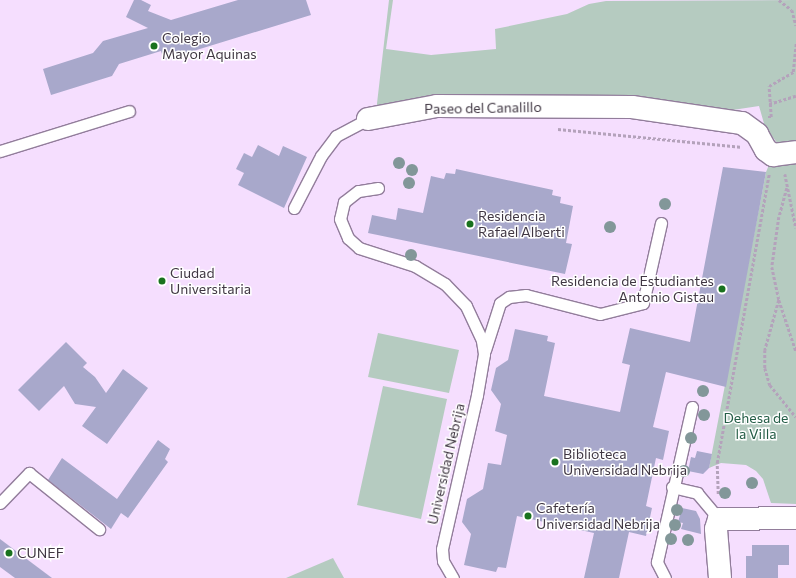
<!DOCTYPE html>
<meta charset="utf-8">
<style>
body{margin:0}
#map{position:relative;width:796px;height:578px;overflow:hidden;background:#f5defe;font-family:Commissioner,sans-serif}
div>[style]{position:absolute}
.green>*{inset:0;background:#b5cbc0}
.building>*{inset:0;background:#a8a8cb}
.path>*{height:2.5px;margin-top:-1.25px;transform-origin:0;background:repeating-linear-gradient(90deg,#b4a2bb 0 3px,transparent 0 5px)}
.roads{filter:drop-shadow(1px 0 #927d9b) drop-shadow(-1px 0 #927d9b) drop-shadow(0 1px #927d9b) drop-shadow(0 -1px #927d9b)}
.lane>*{height:11px;margin:-5.5px;padding:0 5.5px;transform-origin:5.5px;border-radius:5.5px;background:#fff}
.street>*{height:22px;margin:-11px;padding:0 11px;transform-origin:11px;border-radius:11px;background:#fff}
.trees>*{width:12px;height:12px;margin:-6px;border-radius:50%;background:#829799}
.dots>*{width:11px;height:11px;translate:-50% -50%;box-sizing:border-box;border:2px solid #fff;border-radius:50%}
span{translate:-50% -50%;white-space:nowrap;text-align:center;line-height:1.15;-webkit-text-stroke:3px #fff;paint-order:stroke}
.poi-label{font-size:14px;color:#403743}
.left{translate:0 -50%;text-align:left}
.right{translate:-100% -50%;text-align:right}
.street-label{font-size:14px;color:#403743}
.park-label{font-size:14px;color:#245d46}
</style>
<div id="map">
<div class="green">
<i style="clip-path:polygon(389px 0,393px 0,386px 49px,431px 55px,496px 49px,495px 29px,567px 14px,589px 4px,606px 1px,796px 0,796px 504px,771px 503px,763px 479px,756px 471px,746px 465px,721px 463px,709px 468px,766px 172px,778px 144px,765px 127px,759px 106px,726px 111px,376px 112px)"></i>
<i style="clip-path:polygon(378px 333px,459px 350px,449px 393px,368px 377px)"></i>
<i style="clip-path:polygon(383px 386px,447px 399px,421px 519px,357px 505px)"></i>
<i style="clip-path:polygon(333px 558px,344px 578px,286px 578px)"></i>
</div>
<div class="building">
<i style="clip-path:polygon(134px 0,141px 0,151px 5px,148px 11px,171px 20px,238px 0,306px 0,311px 15px,164px 60px,161px 51px,119px 64px,112px 76px,51px 95px,43px 69px,93px 53px,103px 41px,148px 28px,126px 17px)"></i>
<i style="clip-path:polygon(258px 145px,279px 156px,283px 146px,307px 157px,284px 208px,238px 185px,244px 173px,236px 169px,244px 153px,252px 157px)"></i>
<i style="clip-path:polygon(723px 167px,766px 172px,726px 387px,666px 372px,653px 427px,669px 431px,663px 460px,656px 458px,646px 506px,652px 508px,646px 536px,629px 532px,619px 578px,584px 578px,594px 533px,517px 516px,506px 568px,498px 567px,496px 572px,464px 565px,471px 534px,462px 522px,467px 499px,483px 489px,488px 463px,501px 465px,507px 435px,495px 431px,501px 404px,491px 390px,496px 368px,508px 360px,515px 329px,548px 336px,547px 341px,555px 343px,544px 396px,620px 412px,630px 365px,622px 363px,630px 328px,690px 342px)"></i>
<i style="clip-path:polygon(456px 169px,553px 190px,552px 195px,561px 197px,560px 203px,573px 206px,566px 243px,572px 244px,565px 274px,368px 233px,372px 215px,396px 220px,398px 208px,423px 213px,431px 176px,444px 179px,446px 173px,455px 174px)"></i>
<i style="clip-path:polygon(66px 342px,87px 363px,83px 367px,95px 377px,106px 393px,123px 369px,148px 388px,107px 444px,82px 426px,96px 407px,75px 404px,64px 386px,39px 411px,18px 390px)"></i>
<i style="clip-path:polygon(158px 440px,170px 449px,165px 459px,168px 462px,128px 518px,121px 513px,111px 529px,48px 480px,62px 458px,117px 499px)"></i>
<i style="clip-path:polygon(697px 451px,712px 454px,709px 468px,703px 474px,688px 471px,691px 457px,695px 458px)"></i>
<i style="clip-path:polygon(682px 508px,696px 511px,700px 519px,701px 534px,681px 529px,683px 523px,678px 522px)"></i>
<i style="clip-path:polygon(0 539px,52px 578px,15px 578px,0 567px)"></i>
<i style="clip-path:polygon(752px 545px,789px 545px,789px 565px,778px 565px,778px 578px,746px 578px,746px 556px,752px 556px)"></i>
</div>
<div class="path">
<i style="left:779px;top:0;width:16px;rotate:38deg"></i>
<i style="left:792px;top:10px;width:16px;rotate:75deg"></i>
<i style="left:769px;top:104px;width:28px;rotate:-17deg"></i>
<i style="left:768px;top:117px;width:3px"></i>
<i style="left:771px;top:117px;width:31px;rotate:-94deg"></i>
<i style="left:769px;top:86px;width:28px;rotate:-30deg"></i>
<i style="left:793px;top:72px;width:29px;rotate:-84deg"></i>
<i style="left:558px;top:129px;width:183px;rotate:5.6deg"></i>
<i style="left:785px;top:174px;width:55px;rotate:78.5deg"></i>
<i style="left:787px;top:188px;width:30px;rotate:105deg"></i>
<i style="left:779px;top:217px;width:50px;rotate:98deg"></i>
<i style="left:772px;top:267px;width:34px;rotate:78deg"></i>
<i style="left:779px;top:300px;width:54px;rotate:71.6deg"></i>
<i style="left:779px;top:300px;width:52px;rotate:105.6deg"></i>
<i style="left:765px;top:350px;width:18px;rotate:90deg"></i>
<i style="left:765px;top:368px;width:18px;rotate:74deg"></i>
<i style="left:770px;top:385px;width:41px;rotate:50.9deg"></i>
<i style="left:718px;top:494px;width:31px;rotate:-92deg"></i>
<i style="left:717px;top:463px;width:294px;rotate:-79.8deg"></i>
</div>
<div class="roads">
<div class="lane">
<i style="left:0;top:151px;width:135px;rotate:-17.2deg"></i>
<i style="left:378px;top:188px;width:20px;rotate:171deg"></i>
<i style="left:358px;top:191px;width:18px;rotate:142deg"></i>
<i style="left:344px;top:202px;width:17px;rotate:103deg"></i>
<i style="left:340px;top:219px;width:21px;rotate:67deg"></i>
<i style="left:348px;top:238px;width:15px;rotate:42deg"></i>
<i style="left:359px;top:248px;width:59px;rotate:17.8deg"></i>
<i style="left:415px;top:266px;width:35px;rotate:31deg"></i>
<i style="left:445px;top:284px;width:30px;rotate:46deg"></i>
<i style="left:466px;top:306px;width:38px;rotate:65deg"></i>
<i style="left:482px;top:341px;width:13px;rotate:81deg"></i>
<i style="left:484px;top:354px;width:42px;rotate:99.7deg"></i>
<i style="left:477px;top:395px;width:158px;rotate:102.8deg"></i>
<i style="left:442px;top:549px;width:12px;rotate:85deg"></i>
<i style="left:443px;top:561px;width:20px;rotate:60deg"></i>
<i style="left:294px;top:208px;width:59px;rotate:-62.6deg"></i>
<i style="left:321px;top:156px;width:25px;rotate:-53deg"></i>
<i style="left:336px;top:136px;width:36px;rotate:-28deg"></i>
<i style="left:485px;top:350px;width:49px;rotate:-72.3deg"></i>
<i style="left:500px;top:303px;width:11px;rotate:-34deg"></i>
<i style="left:509px;top:297px;width:17px;rotate:-7deg"></i>
<i style="left:526px;top:295px;width:76px;rotate:14.4deg"></i>
<i style="left:600px;top:314px;width:44px;rotate:-14.3deg"></i>
<i style="left:643px;top:303px;width:82px;rotate:-77.3deg"></i>
<i style="left:672px;top:487px;width:26px;rotate:13deg"></i>
<i style="left:697px;top:493px;width:34px;rotate:50deg"></i>
<i style="left:0;top:503px;width:42px;rotate:-46deg"></i>
<i style="left:29px;top:473px;width:90px;rotate:38.7deg"></i>
<i style="left:665px;top:578px;width:18px;rotate:-117deg"></i>
<i style="left:657px;top:562px;width:159px;rotate:-77.3deg"></i>
</div>
<div class="street">
<i style="left:368px;top:119px;width:70px;rotate:-10.7deg"></i>
<i style="left:437px;top:106px;width:195px;rotate:0.3deg"></i>
<i style="left:632px;top:107px;width:111px;rotate:8.3deg"></i>
<i style="left:742px;top:123px;width:19px;rotate:36deg"></i>
<i style="left:757px;top:134px;width:18px;rotate:61deg"></i>
<i style="left:766px;top:150px;width:9px;rotate:36deg"></i>
<i style="left:773px;top:155px;width:23px;rotate:-7deg"></i>
<i style="left:720px;top:578px;width:49px;rotate:-94.7deg"></i>
<i style="left:716px;top:529px;width:10px;rotate:-73deg"></i>
<i style="left:719px;top:519px;width:77px;rotate:-0.7deg"></i>
</div>
</div>
<div class="trees">
<i style="left:399px;top:163px"></i>
<i style="left:412px;top:170px"></i>
<i style="left:409px;top:183px"></i>
<i style="left:665px;top:204px"></i>
<i style="left:610px;top:227px"></i>
<i style="left:411px;top:255px"></i>
<i style="left:703px;top:391px"></i>
<i style="left:704px;top:415px"></i>
<i style="left:691px;top:438px"></i>
<i style="left:684px;top:471px"></i>
<i style="left:752px;top:483px"></i>
<i style="left:725px;top:493px"></i>
<i style="left:677px;top:510px"></i>
<i style="left:675px;top:525px"></i>
<i style="left:671px;top:539px"></i>
<i style="left:688px;top:540px"></i>
</div>
<div class="dots">
<i style="left:154px;top:46px;background:#19721e"></i>
<i style="left:470px;top:224px;background:#19721e"></i>
<i style="left:162px;top:281px;background:#19721e"></i>
<i style="left:722px;top:289px;background:#19721e"></i>
<i style="left:555px;top:462px;background:#19721e"></i>
<i style="left:528px;top:516px;background:#19721e"></i>
<i style="left:9px;top:553px;background:#19721e"></i>
</div>
<div class="poi-label">
<span class="left" style="left:162px;top:46px">Colegio<br>Mayor Aquinas</span>
<span class="left" style="left:478px;top:224px">Residencia<br>Rafael Alberti</span>
<span class="left" style="left:170px;top:281px">Ciudad<br>Universitaria</span>
<span class="right" style="left:714px;top:289px">Residencia de Estudiantes<br>Antonio Gistau</span>
<span class="left" style="left:563px;top:462px">Biblioteca<br>Universidad Nebrija</span>
<span class="left" style="left:536px;top:516px">Cafetería<br>Universidad Nebrija</span>
<span class="left" style="left:17px;top:553px">CUNEF</span>
</div>
<div class="street-label">
<span style="left:483px;top:108px;rotate:-1deg">Paseo del Canalillo</span>
<span style="left:446px;top:464px;rotate:-77deg">Universidad Nebrija</span>
</div>
<div class="park-label">
<span style="left:756px;top:426px">Dehesa de<br>la Villa</span>
</div>
</div>
